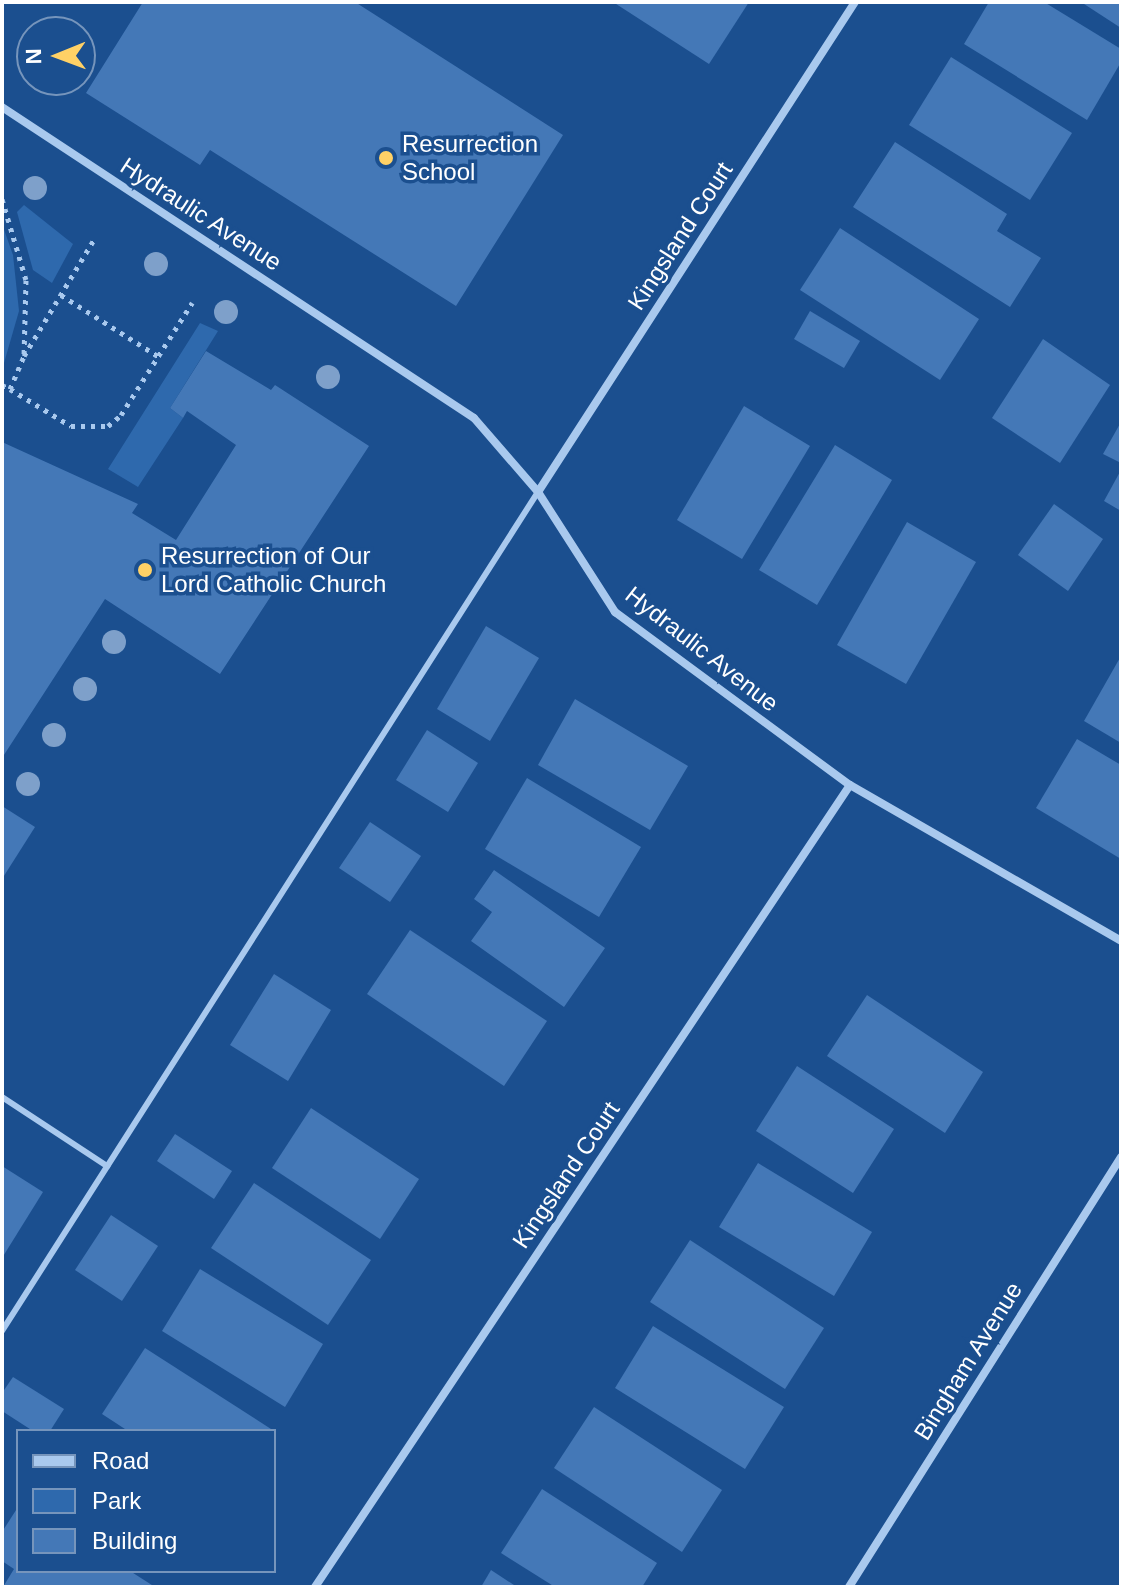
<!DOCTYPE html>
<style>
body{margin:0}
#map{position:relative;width:1123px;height:1589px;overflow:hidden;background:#1b4f8f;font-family:Helvetica,sans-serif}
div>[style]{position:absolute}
.green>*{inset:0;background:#2e69ad}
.building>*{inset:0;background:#4478b7}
.path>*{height:5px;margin-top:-2.5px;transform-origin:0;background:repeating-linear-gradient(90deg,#a9c9ee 0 4px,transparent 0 10px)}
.lane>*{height:6px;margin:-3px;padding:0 3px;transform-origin:3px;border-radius:3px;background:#a9c9ee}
.street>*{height:8px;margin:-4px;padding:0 4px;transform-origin:4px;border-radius:4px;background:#a9c9ee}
.trees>*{width:24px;height:24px;margin:-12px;border-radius:50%;background:#7ea0ca}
.dots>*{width:22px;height:22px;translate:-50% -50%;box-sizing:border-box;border:4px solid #1b4f8f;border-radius:50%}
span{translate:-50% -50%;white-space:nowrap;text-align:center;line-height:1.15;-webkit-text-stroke:7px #1b4f8f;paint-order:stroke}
.poi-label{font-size:24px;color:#fff}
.left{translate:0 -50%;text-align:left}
.street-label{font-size:24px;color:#fff}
.frame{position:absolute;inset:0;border:4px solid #fff;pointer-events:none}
.legend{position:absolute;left:16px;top:1429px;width:260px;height:144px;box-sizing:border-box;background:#1b4f8f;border:2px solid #7695bc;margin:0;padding:10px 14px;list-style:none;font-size:24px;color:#fff}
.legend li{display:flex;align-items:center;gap:16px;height:40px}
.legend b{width:40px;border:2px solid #7695bc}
.north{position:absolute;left:16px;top:16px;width:80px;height:80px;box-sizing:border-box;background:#1b4f8f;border:2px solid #7695bc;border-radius:50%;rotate:269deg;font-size:22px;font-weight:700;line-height:32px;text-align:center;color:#fff}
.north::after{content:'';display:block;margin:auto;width:28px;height:36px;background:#ffd166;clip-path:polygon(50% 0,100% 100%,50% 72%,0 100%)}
</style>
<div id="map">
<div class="green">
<i style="clip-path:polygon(24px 205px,73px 244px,52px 283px,33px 270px,17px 212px)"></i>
<i style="clip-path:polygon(2px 224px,13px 255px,19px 311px,2px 370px)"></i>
<i style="clip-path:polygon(200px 323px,218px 331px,170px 408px,183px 418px,138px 487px,108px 469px)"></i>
</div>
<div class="building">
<i style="clip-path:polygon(143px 2px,355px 2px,563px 135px,456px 306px,210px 150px,200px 165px,86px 93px)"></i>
<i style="clip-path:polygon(613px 2px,749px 2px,709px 64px)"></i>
<i style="clip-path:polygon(989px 2px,1044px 2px,1121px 49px,1121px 62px,1087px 120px,964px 44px)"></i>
<i style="clip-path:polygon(1081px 2px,1121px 2px,1121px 28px)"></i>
<i style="clip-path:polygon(951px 57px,1072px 133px,1030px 200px,909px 125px)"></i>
<i style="clip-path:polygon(895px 142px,1007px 214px,997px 231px,1041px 258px,1010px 307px,853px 207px)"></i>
<i style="clip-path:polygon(840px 228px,979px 319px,940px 380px,800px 290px)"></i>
<i style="clip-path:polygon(810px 311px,860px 341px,844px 368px,794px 339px)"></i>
<i style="clip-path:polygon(1043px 339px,1110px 385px,1060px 463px,992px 418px)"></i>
<i style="clip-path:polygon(206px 351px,271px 390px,275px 385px,369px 446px,220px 674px,105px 599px,2px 758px,2px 442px,138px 504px,132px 513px,176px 540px,236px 445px,187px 411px,183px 418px,170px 408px)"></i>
<i style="clip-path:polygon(744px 406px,810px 446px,742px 559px,677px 520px)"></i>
<i style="clip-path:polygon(1121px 422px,1121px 463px,1103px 454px)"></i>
<i style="clip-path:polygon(835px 445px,892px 480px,817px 605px,759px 570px)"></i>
<i style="clip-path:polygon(1121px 470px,1121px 511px,1104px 501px)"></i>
<i style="clip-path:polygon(1054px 504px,1103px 539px,1068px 591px,1018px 555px)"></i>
<i style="clip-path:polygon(907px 522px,976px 562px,906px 684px,837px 645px)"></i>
<i style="clip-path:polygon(486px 626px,539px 658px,490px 741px,437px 709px)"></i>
<i style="clip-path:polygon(1121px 656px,1121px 743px,1084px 721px)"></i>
<i style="clip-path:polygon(575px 699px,688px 766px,650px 830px,538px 765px)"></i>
<i style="clip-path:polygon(427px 730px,478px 763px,448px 812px,396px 780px)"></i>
<i style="clip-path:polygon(1077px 739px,1121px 765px,1121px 859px,1036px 808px)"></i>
<i style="clip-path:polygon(527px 778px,641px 847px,599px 917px,485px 849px)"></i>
<i style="clip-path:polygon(2px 806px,35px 827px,2px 879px)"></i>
<i style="clip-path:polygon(370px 822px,421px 856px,390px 902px,339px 868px)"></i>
<i style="clip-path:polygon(494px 870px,605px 948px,564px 1007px,471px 941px,492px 912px,474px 899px)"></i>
<i style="clip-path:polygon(410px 930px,547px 1021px,504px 1086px,367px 994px)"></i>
<i style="clip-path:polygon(274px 974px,331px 1010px,288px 1081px,230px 1045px)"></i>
<i style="clip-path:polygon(867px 995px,983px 1072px,945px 1133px,827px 1056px)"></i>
<i style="clip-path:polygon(797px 1066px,894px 1129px,853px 1193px,756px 1131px)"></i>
<i style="clip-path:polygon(311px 1108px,419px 1179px,380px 1239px,272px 1168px)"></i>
<i style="clip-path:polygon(175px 1134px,232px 1171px,214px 1199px,157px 1161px)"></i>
<i style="clip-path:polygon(758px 1163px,872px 1232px,834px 1296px,719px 1227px)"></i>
<i style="clip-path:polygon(2px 1166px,43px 1192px,2px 1258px)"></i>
<i style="clip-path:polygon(254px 1183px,371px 1260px,328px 1325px,211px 1248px)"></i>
<i style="clip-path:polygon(111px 1215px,158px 1246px,122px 1301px,75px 1270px)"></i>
<i style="clip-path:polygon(690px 1240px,824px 1328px,785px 1389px,650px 1302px)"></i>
<i style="clip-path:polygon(200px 1269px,323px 1344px,285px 1407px,162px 1331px)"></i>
<i style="clip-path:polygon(653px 1326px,784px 1407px,745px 1469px,615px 1388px)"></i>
<i style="clip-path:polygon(145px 1348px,271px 1429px,270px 1431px,128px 1431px,102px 1414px)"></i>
<i style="clip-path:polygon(13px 1377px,64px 1409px,50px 1431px,33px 1431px,2px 1411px,2px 1393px)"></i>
<i style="clip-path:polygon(594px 1407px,722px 1490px,682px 1552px,554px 1468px)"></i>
<i style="clip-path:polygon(542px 1489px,657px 1563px,642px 1587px,555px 1587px,501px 1553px)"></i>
<i style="clip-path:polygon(18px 1507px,18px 1571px,130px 1571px,155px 1587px,3px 1587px,14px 1569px,2px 1561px,2px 1532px)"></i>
<i style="clip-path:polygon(491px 1570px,517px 1587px,481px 1587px)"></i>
</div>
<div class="path">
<i style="left:2px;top:199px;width:84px;rotate:73.5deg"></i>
<i style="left:26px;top:280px;width:74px;rotate:91.5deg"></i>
<i style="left:61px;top:295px;width:115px;rotate:32.2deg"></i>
<i style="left:2px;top:385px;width:9px;rotate:27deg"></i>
<i style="left:10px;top:389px;width:36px;rotate:-67deg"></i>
<i style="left:24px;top:356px;width:138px;rotate:-59deg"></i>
<i style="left:10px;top:389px;width:71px;rotate:31.2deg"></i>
<i style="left:71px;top:426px;width:37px"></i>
<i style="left:108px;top:426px;width:17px;rotate:-40deg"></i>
<i style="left:121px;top:415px;width:133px;rotate:-57.6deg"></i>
</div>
<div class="lane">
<i style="left:2px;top:1097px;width:126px;rotate:33.3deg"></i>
<i style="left:2px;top:1331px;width:996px;rotate:-57.43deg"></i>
</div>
<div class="street">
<i style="left:2px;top:107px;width:565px;rotate:33.38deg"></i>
<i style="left:474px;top:418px;width:98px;rotate:49.1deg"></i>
<i style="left:538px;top:492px;width:143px;rotate:57.3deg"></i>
<i style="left:615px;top:612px;width:292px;rotate:36.4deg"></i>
<i style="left:850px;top:785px;width:313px;rotate:29.9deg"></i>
<i style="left:538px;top:492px;width:584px;rotate:-57.1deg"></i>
<i style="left:315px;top:1587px;width:964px;rotate:-56.29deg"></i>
<i style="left:849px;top:1587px;width:509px;rotate:-57.68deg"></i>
</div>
<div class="trees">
<i style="left:35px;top:188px"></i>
<i style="left:156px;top:264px"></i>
<i style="left:226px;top:312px"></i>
<i style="left:328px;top:377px"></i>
<i style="left:114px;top:642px"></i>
<i style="left:85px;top:689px"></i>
<i style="left:54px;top:735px"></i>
<i style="left:28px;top:784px"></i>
</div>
<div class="dots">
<i style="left:386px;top:158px;background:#ffd166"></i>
<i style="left:145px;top:570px;background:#ffd166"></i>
</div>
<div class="poi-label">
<span class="left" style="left:402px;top:158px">Resurrection<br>School</span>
<span class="left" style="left:161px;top:570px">Resurrection of Our<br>Lord Catholic Church</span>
</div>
<div class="street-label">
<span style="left:201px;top:214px;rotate:33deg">Hydraulic Avenue</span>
<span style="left:680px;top:236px;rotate:-57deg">Kingsland Court</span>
<span style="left:702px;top:649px;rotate:38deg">Hydraulic Avenue</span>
<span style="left:566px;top:1175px;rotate:-56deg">Kingsland Court</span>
<span style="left:968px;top:1361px;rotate:-58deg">Bingham Avenue</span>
</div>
<div class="frame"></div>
<ul class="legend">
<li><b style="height:10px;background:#a9c9ee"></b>Road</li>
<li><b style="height:22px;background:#2e69ad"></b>Park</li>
<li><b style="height:22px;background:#4478b7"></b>Building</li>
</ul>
<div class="north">N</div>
</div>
